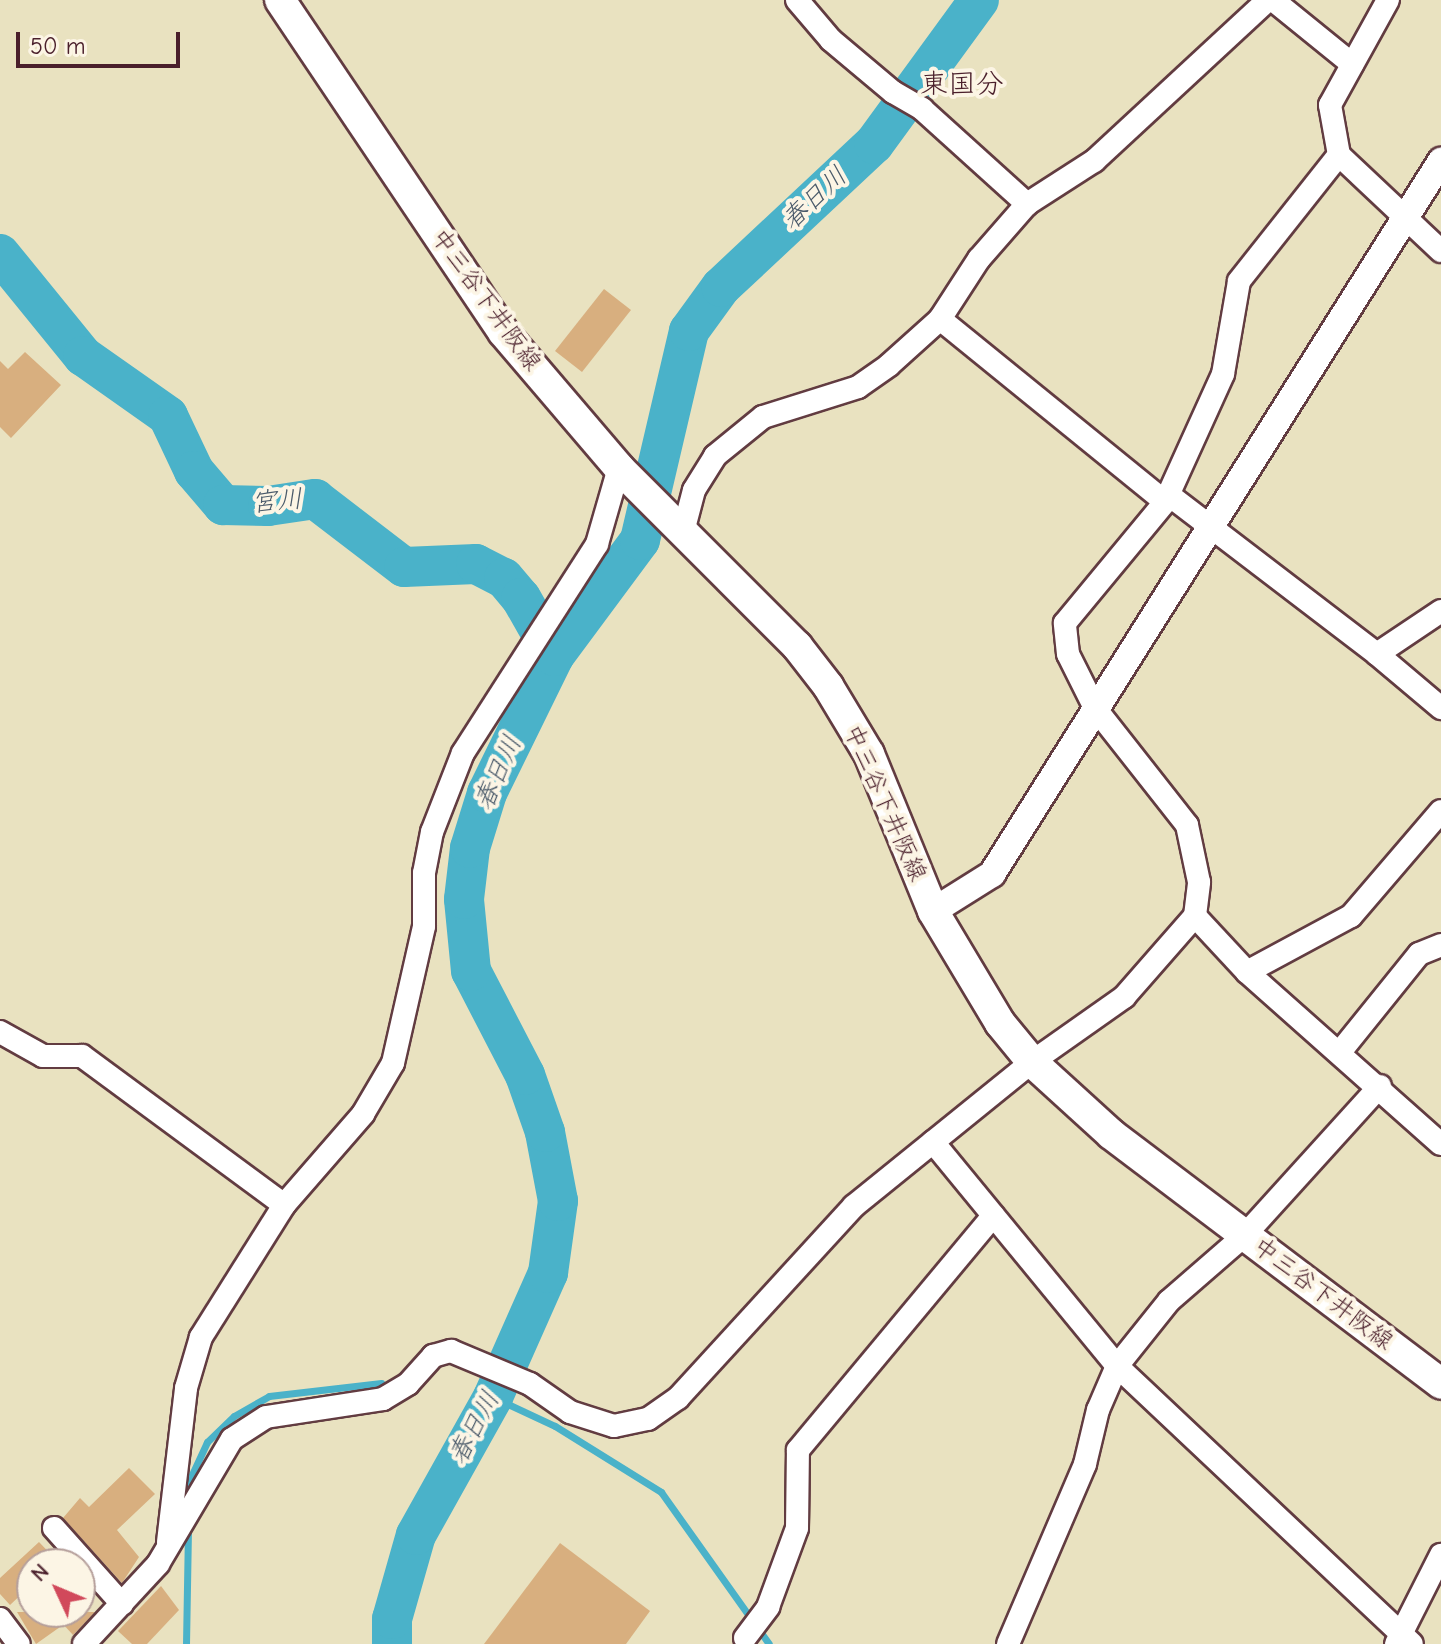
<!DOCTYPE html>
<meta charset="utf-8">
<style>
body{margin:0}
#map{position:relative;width:1441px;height:1644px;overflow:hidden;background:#e9e2c0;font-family:"Comic Neue","Klee One",sans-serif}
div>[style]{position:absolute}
.stream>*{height:7px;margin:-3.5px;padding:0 3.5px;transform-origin:3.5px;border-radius:3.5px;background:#4ab2c9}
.river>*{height:40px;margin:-20px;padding:0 20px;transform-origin:20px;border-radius:20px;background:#4ab2c9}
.building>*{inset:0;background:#d8af7f}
.roads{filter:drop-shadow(2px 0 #623c41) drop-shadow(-2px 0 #623c41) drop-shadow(0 2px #623c41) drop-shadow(0 -2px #623c41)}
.minor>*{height:22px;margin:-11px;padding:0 11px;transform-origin:11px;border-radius:11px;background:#fff}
.tertiary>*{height:26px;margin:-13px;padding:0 13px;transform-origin:13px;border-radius:13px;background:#fff}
.secondary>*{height:30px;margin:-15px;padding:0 15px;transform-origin:15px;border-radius:15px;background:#fff}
span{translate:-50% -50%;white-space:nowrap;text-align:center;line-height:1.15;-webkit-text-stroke:8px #fcf5e5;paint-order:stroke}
.street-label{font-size:24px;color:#4a1f2b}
.water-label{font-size:26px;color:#4a5a6a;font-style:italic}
.quarter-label{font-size:28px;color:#4a1f2b}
.north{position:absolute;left:16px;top:1548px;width:80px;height:80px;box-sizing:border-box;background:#fcf5e5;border:2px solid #b59f9b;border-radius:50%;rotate:314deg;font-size:22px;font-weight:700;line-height:32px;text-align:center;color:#4a1f2b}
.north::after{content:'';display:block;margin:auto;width:28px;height:36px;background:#d1495b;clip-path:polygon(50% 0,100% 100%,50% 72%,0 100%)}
.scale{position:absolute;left:16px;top:32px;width:164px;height:36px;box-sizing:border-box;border:4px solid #4a1f2b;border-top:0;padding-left:10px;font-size:24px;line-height:28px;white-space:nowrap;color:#4a1f2b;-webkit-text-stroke:6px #fcf5e5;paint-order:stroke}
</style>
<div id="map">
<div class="stream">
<i style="left:493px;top:1397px;width:68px;rotate:25.1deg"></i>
<i style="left:555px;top:1426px;width:125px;rotate:31.9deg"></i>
<i style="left:661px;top:1492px;width:186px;rotate:54.6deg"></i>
<i style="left:189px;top:1497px;width:16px;rotate:-90deg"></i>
<i style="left:189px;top:1481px;width:43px;rotate:-65.2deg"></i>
<i style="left:207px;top:1442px;width:37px;rotate:-44deg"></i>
<i style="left:234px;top:1416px;width:40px;rotate:-29.7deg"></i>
<i style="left:269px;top:1396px;width:113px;rotate:-6.6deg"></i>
<i style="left:186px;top:1644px;width:114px;rotate:-89deg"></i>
</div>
<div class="river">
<i style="left:0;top:254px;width:132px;rotate:50.9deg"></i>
<i style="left:83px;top:356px;width:104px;rotate:35.2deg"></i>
<i style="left:168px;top:416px;width:61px;rotate:64.7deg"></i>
<i style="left:194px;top:471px;width:45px;rotate:49.5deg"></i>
<i style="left:223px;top:505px;width:45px;rotate:1.3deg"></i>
<i style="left:268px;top:506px;width:48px;rotate:-8.5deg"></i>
<i style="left:315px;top:499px;width:112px;rotate:37.4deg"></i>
<i style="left:404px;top:567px;width:72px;rotate:-2.4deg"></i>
<i style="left:476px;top:564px;width:31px;rotate:27deg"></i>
<i style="left:504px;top:578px;width:26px;rotate:50deg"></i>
<i style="left:521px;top:598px;width:67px;rotate:60.4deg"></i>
<i style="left:392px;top:1644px;width:25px;rotate:-90deg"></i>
<i style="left:392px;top:1619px;width:87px;rotate:-74.1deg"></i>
<i style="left:416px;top:1535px;width:158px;rotate:-60.8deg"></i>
<i style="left:493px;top:1397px;width:136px;rotate:-66.1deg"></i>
<i style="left:548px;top:1273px;width:73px;rotate:-82.1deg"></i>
<i style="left:558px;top:1201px;width:70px;rotate:-100.7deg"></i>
<i style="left:545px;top:1132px;width:60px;rotate:-109.3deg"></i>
<i style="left:525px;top:1075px;width:117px;rotate:-117.4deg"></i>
<i style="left:471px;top:971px;width:72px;rotate:-95.6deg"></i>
<i style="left:464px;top:899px;width:51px;rotate:-83.3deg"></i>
<i style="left:470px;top:848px;width:58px;rotate:-72.8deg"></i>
<i style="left:487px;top:793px;width:153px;rotate:-63.9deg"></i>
<i style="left:554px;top:656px;width:144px;rotate:-53.4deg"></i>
<i style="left:640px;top:540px;width:215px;rotate:-76.8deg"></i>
<i style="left:689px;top:331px;width:54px;rotate:-54deg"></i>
<i style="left:721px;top:287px;width:209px;rotate:-43.1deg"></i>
<i style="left:874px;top:144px;width:178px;rotate:-53.9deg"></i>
</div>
<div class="building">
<i style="clip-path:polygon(604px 289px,631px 310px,582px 372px,555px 351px)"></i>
<i style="clip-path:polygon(25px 352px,61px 385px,11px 438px,0 427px,0 361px,8px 369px)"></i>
<i style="clip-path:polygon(129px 1468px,155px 1494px,117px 1530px,139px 1557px,122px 1583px,63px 1518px,80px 1498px,89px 1507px)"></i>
<i style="clip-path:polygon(39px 1542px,60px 1564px,32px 1564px,32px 1577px,23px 1586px,26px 1590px,10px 1605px,0 1594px,0 1578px)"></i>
<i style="clip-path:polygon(560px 1543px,650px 1611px,626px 1644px,484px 1644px)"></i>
<i style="clip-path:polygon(161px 1586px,179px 1610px,147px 1644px,132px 1644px,118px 1631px)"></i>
<i style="clip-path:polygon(17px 1612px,47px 1612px,60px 1627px,36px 1644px)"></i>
<i style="clip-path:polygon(52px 1612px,95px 1612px,73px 1635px)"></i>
</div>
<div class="roads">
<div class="minor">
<i style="left:797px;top:0;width:52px;rotate:49.6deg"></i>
<i style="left:831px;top:40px;width:81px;rotate:40deg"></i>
<i style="left:893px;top:92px;width:34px;rotate:30deg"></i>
<i style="left:922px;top:109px;width:142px;rotate:42.1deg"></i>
<i style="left:1273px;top:0;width:102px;rotate:39deg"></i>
<i style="left:1388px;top:0;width:120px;rotate:118.9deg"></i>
<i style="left:1330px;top:105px;width:51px;rotate:79.8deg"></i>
<i style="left:1339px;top:155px;width:140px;rotate:43.3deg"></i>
<i style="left:940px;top:319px;width:290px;rotate:39.1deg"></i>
<i style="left:1169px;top:495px;width:262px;rotate:37.4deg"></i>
<i style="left:1377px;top:654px;width:77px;rotate:-33.9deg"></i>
<i style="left:683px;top:532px;width:43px;rotate:-75.3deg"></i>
<i style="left:694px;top:490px;width:40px;rotate:-58deg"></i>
<i style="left:715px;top:456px;width:62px;rotate:-39.1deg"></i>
<i style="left:763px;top:417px;width:100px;rotate:-17.5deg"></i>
<i style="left:858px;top:387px;width:38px;rotate:-35deg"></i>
<i style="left:889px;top:365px;width:69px;rotate:-42deg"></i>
<i style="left:940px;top:319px;width:72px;rotate:-57deg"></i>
<i style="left:979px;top:259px;width:73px;rotate:-48.9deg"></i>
<i style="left:1027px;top:204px;width:80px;rotate:-32.7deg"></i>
<i style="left:1094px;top:161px;width:237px;rotate:-42.8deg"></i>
<i style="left:1377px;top:654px;width:84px;rotate:40.2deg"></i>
<i style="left:1195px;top:916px;width:76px;rotate:47.1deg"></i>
<i style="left:1247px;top:972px;width:259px;rotate:41.6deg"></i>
<i style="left:1247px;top:972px;width:118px;rotate:-28.3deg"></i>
<i style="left:1351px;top:916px;width:138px;rotate:-49.4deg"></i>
<i style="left:0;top:1032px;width:49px;rotate:29.2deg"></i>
<i style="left:43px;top:1056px;width:39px"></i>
<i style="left:82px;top:1056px;width:251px;rotate:36.4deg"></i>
<i style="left:1340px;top:1052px;width:126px;rotate:-51.1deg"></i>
<i style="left:1419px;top:954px;width:24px;rotate:-22deg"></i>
<i style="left:933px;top:1142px;width:290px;rotate:50.6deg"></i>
<i style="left:1117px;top:1366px;width:405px;rotate:43.3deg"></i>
<i style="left:54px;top:1528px;width:102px;rotate:48.2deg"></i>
<i style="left:168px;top:1542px;width:155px;rotate:-83.3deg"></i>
<i style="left:186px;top:1388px;width:53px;rotate:-73.6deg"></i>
<i style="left:201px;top:1337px;width:156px;rotate:-57.8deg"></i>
<i style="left:284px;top:1205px;width:121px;rotate:-49deg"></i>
<i style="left:363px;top:1114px;width:59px;rotate:-59.5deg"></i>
<i style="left:393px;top:1063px;width:140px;rotate:-77.2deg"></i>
<i style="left:424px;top:926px;width:53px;rotate:-90deg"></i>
<i style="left:424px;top:873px;width:42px;rotate:-79deg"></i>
<i style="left:432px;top:832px;width:85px;rotate:-68.6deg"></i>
<i style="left:463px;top:753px;width:248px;rotate:-57.3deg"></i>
<i style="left:597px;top:544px;width:79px;rotate:-73.9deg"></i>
<i style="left:0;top:1619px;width:31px;rotate:53deg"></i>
<i style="left:745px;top:1638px;width:39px;rotate:-53deg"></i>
<i style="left:768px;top:1607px;width:84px;rotate:-69.8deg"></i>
<i style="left:797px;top:1528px;width:78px;rotate:-89.3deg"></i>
<i style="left:798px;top:1450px;width:305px;rotate:-50.2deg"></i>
<i style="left:84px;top:1644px;width:109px;rotate:-47.2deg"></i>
<i style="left:158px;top:1564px;width:145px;rotate:-59.4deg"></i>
<i style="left:232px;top:1439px;width:40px;rotate:-32.9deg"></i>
<i style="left:266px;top:1417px;width:118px;rotate:-8.7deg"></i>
<i style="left:383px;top:1399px;width:29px;rotate:-31deg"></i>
<i style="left:408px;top:1384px;width:38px;rotate:-48deg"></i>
<i style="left:433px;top:1356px;width:19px;rotate:-16deg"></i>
<i style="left:451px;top:1351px;width:86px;rotate:22.7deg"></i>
<i style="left:530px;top:1384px;width:49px;rotate:35deg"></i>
<i style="left:570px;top:1412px;width:46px;rotate:17.7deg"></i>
<i style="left:614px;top:1426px;width:35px;rotate:-12deg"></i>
<i style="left:648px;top:1419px;width:37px;rotate:-35deg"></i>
<i style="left:678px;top:1398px;width:260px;rotate:-47.5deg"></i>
<i style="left:854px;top:1206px;width:229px;rotate:-39deg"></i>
<i style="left:1032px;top:1062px;width:113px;rotate:-35.2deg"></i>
<i style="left:1124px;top:997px;width:108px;rotate:-48.8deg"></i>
<i style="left:1195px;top:916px;width:34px;rotate:-83deg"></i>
<i style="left:1199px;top:882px;width:58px;rotate:-101.9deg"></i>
<i style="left:1187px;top:825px;width:149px;rotate:-128.2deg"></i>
<i style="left:1095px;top:708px;width:60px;rotate:-116.6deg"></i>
<i style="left:1068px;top:654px;width:31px;rotate:-96deg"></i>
<i style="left:1065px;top:623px;width:157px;rotate:-50.4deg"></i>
<i style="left:1165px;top:502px;width:141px;rotate:-65.6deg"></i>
<i style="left:1223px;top:374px;width:94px;rotate:-80.2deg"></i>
<i style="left:1239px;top:281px;width:161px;rotate:-51.6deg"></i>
<i style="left:1008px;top:1644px;width:196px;rotate:-66.8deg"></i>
<i style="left:1085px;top:1464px;width:56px;rotate:-76.5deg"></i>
<i style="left:1098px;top:1410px;width:48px;rotate:-66.6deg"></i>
<i style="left:1117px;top:1366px;width:83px;rotate:-51.3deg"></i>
<i style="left:1169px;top:1301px;width:101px;rotate:-41deg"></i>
<i style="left:1245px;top:1235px;width:201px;rotate:-47.8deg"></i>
<i style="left:1396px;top:1644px;width:100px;rotate:-63.2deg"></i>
</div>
<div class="tertiary">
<i style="left:933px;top:911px;width:70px;rotate:-32.1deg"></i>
<i style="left:992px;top:874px;width:843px;rotate:-57.8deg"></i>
</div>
<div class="secondary">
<i style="left:280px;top:0;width:400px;rotate:56.1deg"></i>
<i style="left:503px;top:332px;width:179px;rotate:49.5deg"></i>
<i style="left:619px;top:468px;width:252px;rotate:45deg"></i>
<i style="left:797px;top:646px;width:51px;rotate:52.2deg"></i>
<i style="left:828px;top:686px;width:79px;rotate:58.9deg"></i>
<i style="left:869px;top:754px;width:170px;rotate:67.8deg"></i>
<i style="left:933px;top:911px;width:131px;rotate:59.1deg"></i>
<i style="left:1000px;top:1023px;width:50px;rotate:50.6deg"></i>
<i style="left:1032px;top:1062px;width:107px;rotate:42.3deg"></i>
<i style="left:1111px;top:1134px;width:414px;rotate:37.1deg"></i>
</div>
</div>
<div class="street-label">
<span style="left:486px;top:300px;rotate:54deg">中三谷下井阪線</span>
<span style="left:885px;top:803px;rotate:66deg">中三谷下井阪線</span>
<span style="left:1323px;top:1294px;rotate:37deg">中三谷下井阪線</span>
</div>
<div class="water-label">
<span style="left:815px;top:199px;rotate:-43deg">春日川</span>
<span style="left:277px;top:502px;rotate:-5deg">宮川</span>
<span style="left:499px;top:773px;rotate:-66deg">春日川</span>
<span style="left:475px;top:1428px;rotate:-62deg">春日川</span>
</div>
<div class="quarter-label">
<span style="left:962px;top:84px">東国分</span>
</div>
<div class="north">N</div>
<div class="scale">50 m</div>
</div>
